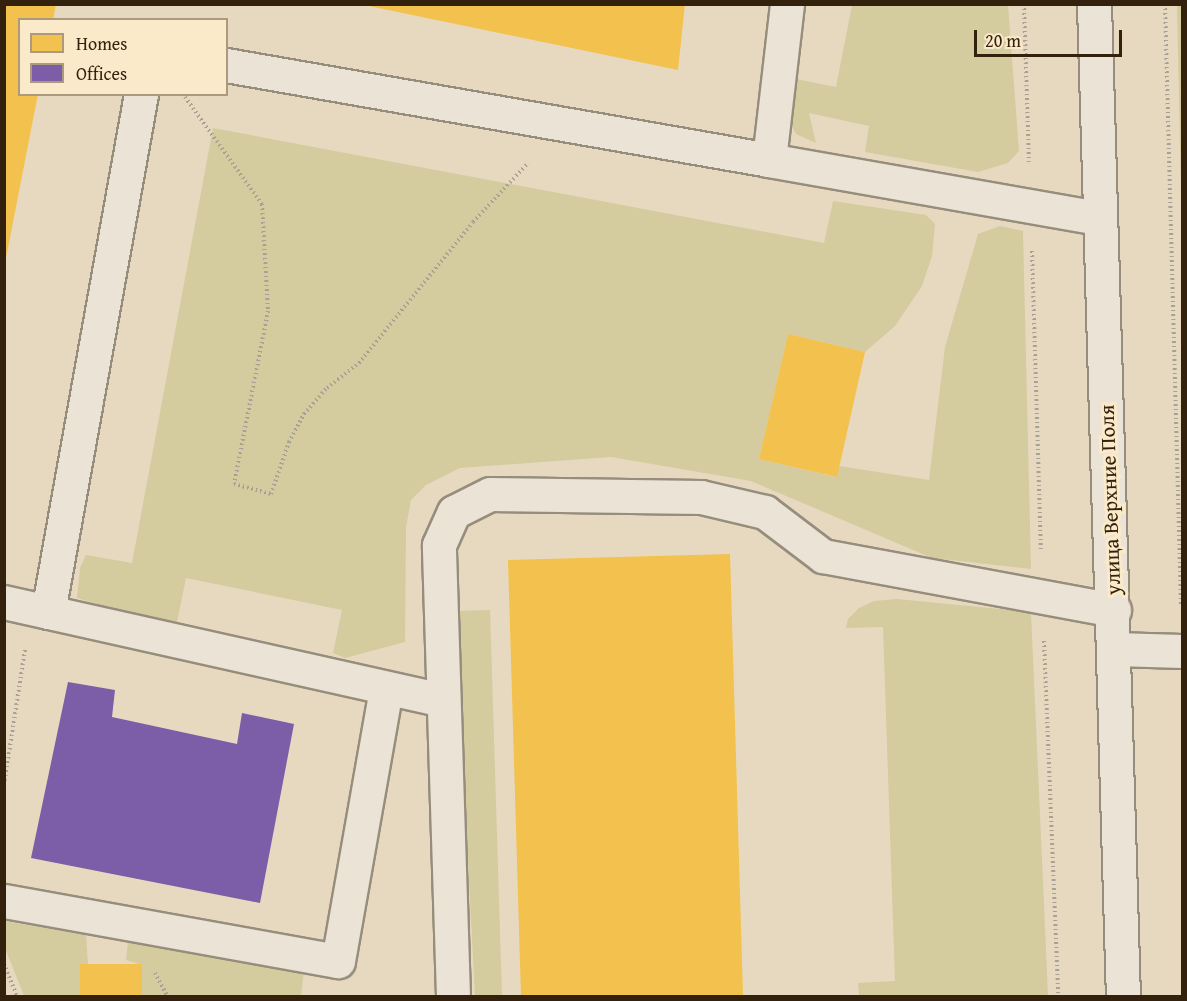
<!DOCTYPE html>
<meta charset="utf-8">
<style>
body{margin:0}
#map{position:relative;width:1187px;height:1001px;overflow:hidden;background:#e7d9bf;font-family:"Gentium Book Plus",serif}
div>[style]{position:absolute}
.green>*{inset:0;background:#d4cb9f}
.homes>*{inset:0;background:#f2c14e}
.offices>*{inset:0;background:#7b5ea7}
.path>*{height:4px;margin-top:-2px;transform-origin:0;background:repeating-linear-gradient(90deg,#a7a094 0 1.5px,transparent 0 4.5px)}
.roads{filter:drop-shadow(2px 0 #978d7c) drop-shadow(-2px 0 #978d7c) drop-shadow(0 2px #978d7c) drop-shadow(0 -2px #978d7c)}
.minor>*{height:33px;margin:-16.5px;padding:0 16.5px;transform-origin:16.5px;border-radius:16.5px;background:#eae3d6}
span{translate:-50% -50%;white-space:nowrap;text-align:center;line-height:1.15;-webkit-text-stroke:6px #faeaca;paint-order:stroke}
.street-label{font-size:21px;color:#34210d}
.frame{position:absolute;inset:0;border:6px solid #34210d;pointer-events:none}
.legend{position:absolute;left:18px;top:18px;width:210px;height:78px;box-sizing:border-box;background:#faeaca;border:2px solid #ab9a7e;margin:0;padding:8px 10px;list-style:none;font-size:18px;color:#34210d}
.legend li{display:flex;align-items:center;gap:12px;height:30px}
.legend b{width:30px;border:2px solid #ab9a7e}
.scale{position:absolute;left:974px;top:30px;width:148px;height:27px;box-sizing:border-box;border:3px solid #34210d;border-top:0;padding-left:8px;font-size:18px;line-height:21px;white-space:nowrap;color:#34210d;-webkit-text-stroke:4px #faeaca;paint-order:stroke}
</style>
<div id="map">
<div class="green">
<i style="clip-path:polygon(852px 5px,1008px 5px,1019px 151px,1008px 163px,978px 172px,865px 152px,869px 126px,809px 113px,816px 143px,796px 134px,788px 119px,788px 105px,796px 79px,836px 87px)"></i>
<i style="clip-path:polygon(1177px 5px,1182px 5px,1182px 243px)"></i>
<i style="clip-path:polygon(213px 128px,824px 243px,833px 201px,926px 215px,935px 224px,932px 256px,922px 286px,895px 326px,865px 352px,788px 334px,759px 459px,836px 477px,839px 466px,929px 480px,945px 347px,978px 234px,1000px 226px,1023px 231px,1031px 569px,932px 558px,751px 481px,611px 457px,460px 468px,426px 485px,411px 500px,406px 527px,405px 642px,345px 658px,333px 653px,342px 610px,186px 578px,177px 622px,172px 626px,77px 598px,80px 568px,86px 555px,132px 563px)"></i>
<i style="clip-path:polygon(897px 599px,1031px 612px,1048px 996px,859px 996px,858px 983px,895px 981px,883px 627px,846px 628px,848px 619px,859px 608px,874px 601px)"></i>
<i style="clip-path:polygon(490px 610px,502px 996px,475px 996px,455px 611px)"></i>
<i style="clip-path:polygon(4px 921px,86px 935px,88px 964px,80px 964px,80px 996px,24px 996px,5px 948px)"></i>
<i style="clip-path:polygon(128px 942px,304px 970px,301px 996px,142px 996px,142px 965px,126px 960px)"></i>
</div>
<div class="homes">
<i style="clip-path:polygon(4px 4px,56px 4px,53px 20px,20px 20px,20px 94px,38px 94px,6px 258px)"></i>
<i style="clip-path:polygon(369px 4px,685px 4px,678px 70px,369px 6px)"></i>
<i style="clip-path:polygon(788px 334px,865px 352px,837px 477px,759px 459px)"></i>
<i style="clip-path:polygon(730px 554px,743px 996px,521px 996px,508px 560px)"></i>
<i style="clip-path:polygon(80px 964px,142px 964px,142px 996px,80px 996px)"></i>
</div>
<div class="offices">
<i style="clip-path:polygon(68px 682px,115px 690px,112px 717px,237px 744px,242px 713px,294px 724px,260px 903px,31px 858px)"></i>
</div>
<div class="path">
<i style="left:1024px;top:4px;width:158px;rotate:88.2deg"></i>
<i style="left:1165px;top:4px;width:603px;rotate:88.48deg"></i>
<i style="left:124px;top:20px;width:6px"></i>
<i style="left:185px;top:97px;width:132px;rotate:54.3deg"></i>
<i style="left:262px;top:204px;width:107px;rotate:86.8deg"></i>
<i style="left:268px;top:311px;width:176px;rotate:101.1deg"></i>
<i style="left:234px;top:484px;width:38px;rotate:15deg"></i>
<i style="left:271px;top:494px;width:55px;rotate:-70.9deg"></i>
<i style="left:289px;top:442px;width:32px;rotate:-62deg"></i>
<i style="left:304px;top:414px;width:35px;rotate:-49deg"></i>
<i style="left:327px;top:388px;width:41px;rotate:-38deg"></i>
<i style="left:359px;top:363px;width:181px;rotate:-51deg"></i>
<i style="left:473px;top:222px;width:81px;rotate:-47deg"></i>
<i style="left:1032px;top:251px;width:301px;rotate:88.3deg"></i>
<i style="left:1044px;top:641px;width:355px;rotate:87.7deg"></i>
<i style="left:4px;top:785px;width:137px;rotate:-81.2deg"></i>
<i style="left:4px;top:964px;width:35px;rotate:68deg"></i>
<i style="left:155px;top:973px;width:26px;rotate:62deg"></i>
</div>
<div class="roads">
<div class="minor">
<i style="left:787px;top:4px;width:157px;rotate:96.6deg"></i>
<i style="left:769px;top:160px;width:335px;rotate:10deg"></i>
<i style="left:1094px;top:4px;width:992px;rotate:88.33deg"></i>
<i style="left:226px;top:65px;width:551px;rotate:9.92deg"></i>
<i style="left:4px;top:602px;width:450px;rotate:12.6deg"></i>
<i style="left:48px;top:612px;width:526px;rotate:-79.82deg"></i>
<i style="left:1115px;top:649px;width:67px;rotate:1.7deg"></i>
<i style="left:4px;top:901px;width:339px;rotate:10.2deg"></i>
<i style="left:338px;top:961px;width:277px;rotate:-80deg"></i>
<i style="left:453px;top:996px;width:451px;rotate:-91.8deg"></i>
<i style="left:439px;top:545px;width:36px;rotate:-66deg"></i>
<i style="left:454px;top:512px;width:40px;rotate:-26.6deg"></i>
<i style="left:490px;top:494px;width:211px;rotate:0.8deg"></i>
<i style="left:701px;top:497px;width:66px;rotate:13.2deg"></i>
<i style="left:765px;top:512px;width:73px;rotate:37.2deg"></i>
<i style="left:823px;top:556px;width:296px;rotate:10.5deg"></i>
</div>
</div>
<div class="street-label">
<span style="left:1110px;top:500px;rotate:-92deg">улица Верхние Поля</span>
</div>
<div class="frame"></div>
<ul class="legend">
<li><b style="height:16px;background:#f2c14e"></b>Homes</li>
<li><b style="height:16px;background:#7b5ea7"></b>Offices</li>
</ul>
<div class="scale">20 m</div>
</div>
